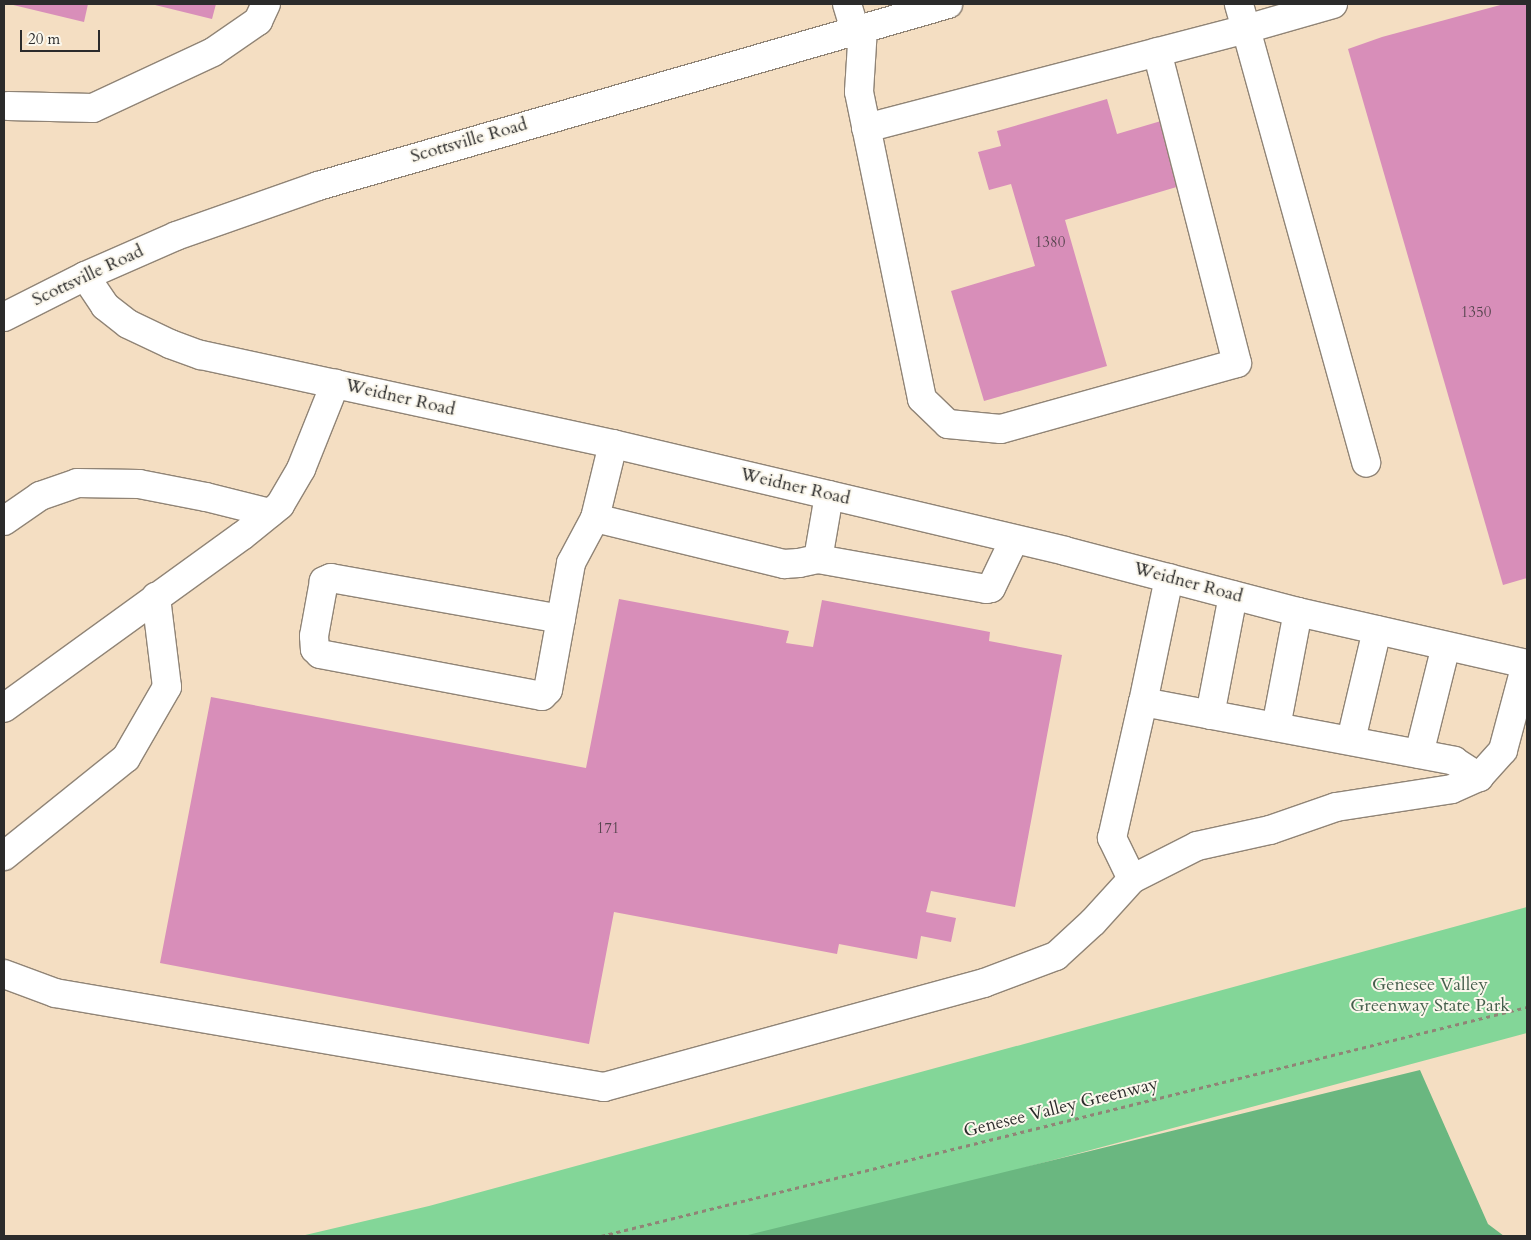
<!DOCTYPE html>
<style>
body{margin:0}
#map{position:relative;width:1531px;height:1240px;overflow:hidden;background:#f4dec2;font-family:Cardo,serif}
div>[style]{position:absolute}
.green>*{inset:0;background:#83d698}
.forest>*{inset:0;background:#6ab780}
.building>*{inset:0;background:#d88eb9}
.path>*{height:3px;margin-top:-1.5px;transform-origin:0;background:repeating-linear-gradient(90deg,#908476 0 4px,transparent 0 8px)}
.roads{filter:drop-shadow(1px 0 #908476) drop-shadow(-1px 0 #908476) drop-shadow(0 1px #908476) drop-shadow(0 -1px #908476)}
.minor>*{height:28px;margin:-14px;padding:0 14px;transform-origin:14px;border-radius:14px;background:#fff}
.major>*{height:28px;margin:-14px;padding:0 14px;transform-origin:14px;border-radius:14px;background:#fff}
span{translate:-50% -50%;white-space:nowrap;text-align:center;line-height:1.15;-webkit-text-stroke:4px #fbf7ec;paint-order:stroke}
.number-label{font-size:15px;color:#56444e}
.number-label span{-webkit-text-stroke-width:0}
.street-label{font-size:18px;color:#2b2b2b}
.park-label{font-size:18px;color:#455e4c}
.frame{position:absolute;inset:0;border:5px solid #2b2b2b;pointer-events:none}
.scale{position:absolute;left:20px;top:30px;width:80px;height:22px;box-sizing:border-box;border:2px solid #2b2b2b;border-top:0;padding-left:6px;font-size:15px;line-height:18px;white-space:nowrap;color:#2b2b2b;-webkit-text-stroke:4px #fbf7ec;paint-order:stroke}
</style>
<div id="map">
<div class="green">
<i style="clip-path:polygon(1527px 907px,1527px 1033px,770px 1236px,301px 1236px,429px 1206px)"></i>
</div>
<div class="forest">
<i style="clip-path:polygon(1420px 1070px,1488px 1224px,1504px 1236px,744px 1236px)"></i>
</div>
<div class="building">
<i style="clip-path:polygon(9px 4px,88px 4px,84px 22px)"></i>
<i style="clip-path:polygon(151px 4px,216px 4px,212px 19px)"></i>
<i style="clip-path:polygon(1504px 4px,1527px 4px,1527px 578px,1503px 585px,1348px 49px,1382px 37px)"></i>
<i style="clip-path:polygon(1107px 99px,1117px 134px,1161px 121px,1180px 186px,1065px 220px,1107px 366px,984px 401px,951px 291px,1035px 266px,1011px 184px,989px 190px,978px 152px,1001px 146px,997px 131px)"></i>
<i style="clip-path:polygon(619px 599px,789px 631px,786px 643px,813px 647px,822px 600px,990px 632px,989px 641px,1062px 655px,1015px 907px,931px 891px,926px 912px,956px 918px,951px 942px,921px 936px,917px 959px,839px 944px,837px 954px,614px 912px,589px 1044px,160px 963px,211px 697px,586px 768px)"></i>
</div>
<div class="path">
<i style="left:601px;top:1236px;width:954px;rotate:-13.89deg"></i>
</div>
<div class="roads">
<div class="minor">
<i style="left:847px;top:4px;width:27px;rotate:73deg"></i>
<i style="left:1333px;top:4px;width:91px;rotate:164deg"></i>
<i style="left:1246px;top:29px;width:450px;rotate:74.5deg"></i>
<i style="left:863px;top:28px;width:64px;rotate:93.6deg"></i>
<i style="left:859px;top:92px;width:313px;rotate:78.4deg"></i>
<i style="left:922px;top:399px;width:36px;rotate:44deg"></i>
<i style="left:948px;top:424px;width:53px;rotate:5.4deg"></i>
<i style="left:1001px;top:429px;width:245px;rotate:-15.6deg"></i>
<i style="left:1237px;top:363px;width:321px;rotate:-104.4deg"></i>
<i style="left:8px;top:106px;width:85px;rotate:1.3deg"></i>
<i style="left:93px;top:108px;width:132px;rotate:-25deg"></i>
<i style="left:213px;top:52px;width:55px;rotate:-34.6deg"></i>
<i style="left:258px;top:21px;width:19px;rotate:-65deg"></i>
<i style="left:866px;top:128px;width:393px;rotate:-14.6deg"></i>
<i style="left:1246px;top:29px;width:26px;rotate:-106deg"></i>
<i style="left:85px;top:276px;width:36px;rotate:56deg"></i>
<i style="left:105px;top:306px;width:29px;rotate:38deg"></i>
<i style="left:128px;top:324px;width:47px;rotate:25.5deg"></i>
<i style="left:170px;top:344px;width:33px;rotate:20deg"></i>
<i style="left:201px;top:355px;width:422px;rotate:12.2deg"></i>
<i style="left:613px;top:444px;width:464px;rotate:13.3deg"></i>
<i style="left:1065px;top:551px;width:241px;rotate:14.7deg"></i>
<i style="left:1298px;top:612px;width:235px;rotate:12.8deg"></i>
<i style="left:595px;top:518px;width:195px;rotate:13.7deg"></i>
<i style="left:784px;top:564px;width:15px;rotate:-4deg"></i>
<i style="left:799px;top:563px;width:19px;rotate:-12deg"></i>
<i style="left:818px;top:559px;width:65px;rotate:-80.2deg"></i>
<i style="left:4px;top:521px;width:44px;rotate:-34.8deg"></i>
<i style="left:40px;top:496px;width:39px;rotate:-19deg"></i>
<i style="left:77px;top:483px;width:62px;rotate:0.9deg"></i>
<i style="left:139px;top:484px;width:68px;rotate:11deg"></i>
<i style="left:206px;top:497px;width:66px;rotate:14deg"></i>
<i style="left:818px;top:559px;width:171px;rotate:10.1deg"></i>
<i style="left:986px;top:589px;width:5px;rotate:-11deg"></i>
<i style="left:991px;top:588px;width:53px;rotate:-64.4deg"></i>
<i style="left:1169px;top:578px;width:127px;rotate:101.8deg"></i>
<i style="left:1143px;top:702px;width:317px;rotate:10.7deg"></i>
<i style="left:1454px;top:761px;width:30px;rotate:33deg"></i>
<i style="left:561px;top:619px;width:234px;rotate:-169.9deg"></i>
<i style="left:331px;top:578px;width:8px;rotate:157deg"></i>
<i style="left:324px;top:581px;width:56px;rotate:100.3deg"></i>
<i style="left:314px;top:636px;width:13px;rotate:86deg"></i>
<i style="left:315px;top:649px;width:7px;rotate:45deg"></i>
<i style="left:320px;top:654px;width:226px;rotate:10.7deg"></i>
<i style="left:542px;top:696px;width:8px;rotate:-45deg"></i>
<i style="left:548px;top:690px;width:129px;rotate:-79.7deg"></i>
<i style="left:571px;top:563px;width:51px;rotate:-61.9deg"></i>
<i style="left:595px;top:518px;width:76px;rotate:-76.3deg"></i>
<i style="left:4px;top:708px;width:294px;rotate:-35.9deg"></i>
<i style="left:242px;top:536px;width:49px;rotate:-39.2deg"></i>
<i style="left:280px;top:505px;width:42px;rotate:-59.7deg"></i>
<i style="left:301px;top:469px;width:92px;rotate:-68.2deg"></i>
<i style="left:1210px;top:715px;width:122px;rotate:-79.1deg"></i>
<i style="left:1276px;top:727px;width:117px;rotate:-79.2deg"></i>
<i style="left:1351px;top:740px;width:113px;rotate:-76.7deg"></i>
<i style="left:1419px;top:754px;width:111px;rotate:-76deg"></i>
<i style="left:4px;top:856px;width:156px;rotate:-38.8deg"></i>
<i style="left:126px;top:758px;width:82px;rotate:-60deg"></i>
<i style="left:167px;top:687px;width:91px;rotate:-97deg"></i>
<i style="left:1132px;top:879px;width:46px;rotate:-116deg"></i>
<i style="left:1112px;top:838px;width:139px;rotate:-77.2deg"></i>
<i style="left:4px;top:974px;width:54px;rotate:20.4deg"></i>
<i style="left:55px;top:993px;width:557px;rotate:9.72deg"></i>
<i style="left:604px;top:1087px;width:394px;rotate:-15.3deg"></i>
<i style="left:984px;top:983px;width:77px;rotate:-20.6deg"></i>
<i style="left:1056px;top:956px;width:50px;rotate:-42.6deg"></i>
<i style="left:1093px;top:922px;width:58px;rotate:-47.8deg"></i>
<i style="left:1132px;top:879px;width:73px;rotate:-26.9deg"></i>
<i style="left:1197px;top:846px;width:75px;rotate:-12.4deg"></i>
<i style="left:1270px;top:830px;width:70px;rotate:-19.2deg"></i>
<i style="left:1336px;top:807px;width:117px;rotate:-8.8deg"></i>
<i style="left:1452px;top:789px;width:30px;rotate:-24deg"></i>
<i style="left:1479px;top:777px;width:36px;rotate:-48deg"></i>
<i style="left:1503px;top:750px;width:89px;rotate:-75deg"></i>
</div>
<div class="major">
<i style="left:4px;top:317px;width:91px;rotate:-26.8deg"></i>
<i style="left:85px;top:276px;width:99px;rotate:-23.7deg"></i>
<i style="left:176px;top:236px;width:151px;rotate:-19.4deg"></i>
<i style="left:318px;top:186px;width:656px;rotate:-16.11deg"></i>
</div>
</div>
<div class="number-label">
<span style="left:1050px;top:243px">1380</span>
<span style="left:1476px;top:313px">1350</span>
<span style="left:608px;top:829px">171</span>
</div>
<div class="street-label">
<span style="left:469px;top:141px;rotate:-16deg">Scottsville Road</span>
<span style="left:88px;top:276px;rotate:-25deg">Scottsville Road</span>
<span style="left:400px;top:398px;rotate:13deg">Weidner Road</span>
<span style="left:795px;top:487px;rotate:13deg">Weidner Road</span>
<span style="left:1188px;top:583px;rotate:15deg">Weidner Road</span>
<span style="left:1061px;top:1108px;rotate:-14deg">Genesee Valley Greenway</span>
</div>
<div class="park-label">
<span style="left:1430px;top:996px">Genesee Valley<br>Greenway State Park</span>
</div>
<div class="frame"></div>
<div class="scale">20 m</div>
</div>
